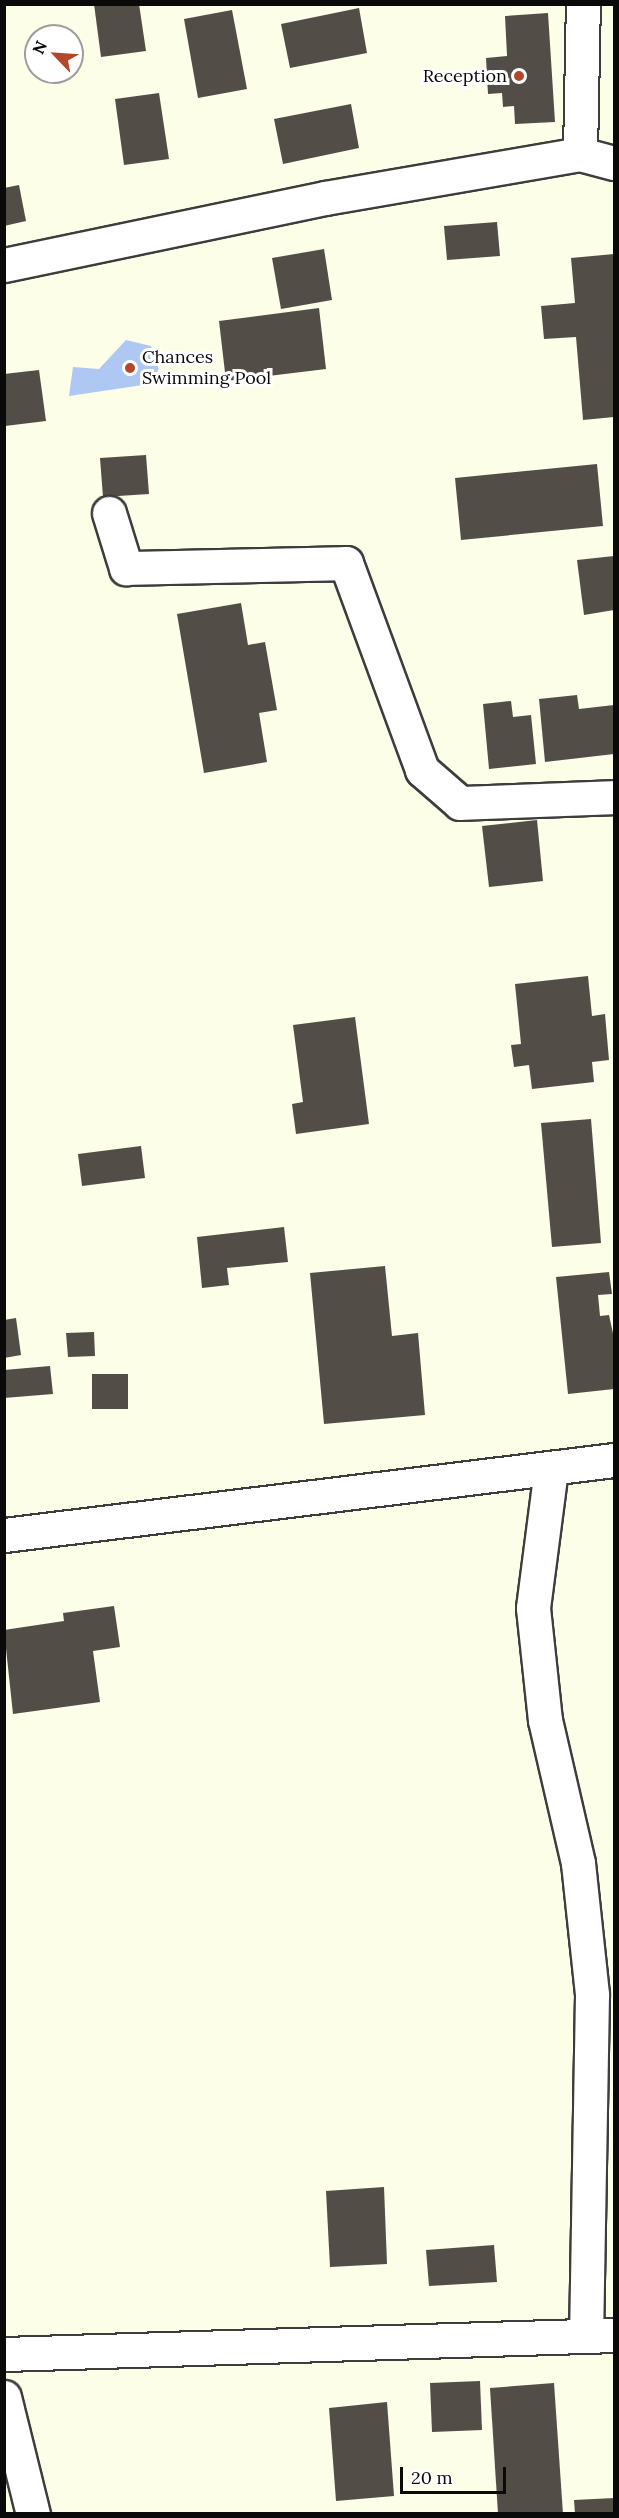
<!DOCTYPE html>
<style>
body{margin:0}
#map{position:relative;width:619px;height:2518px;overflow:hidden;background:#fcfee7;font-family:Lora,serif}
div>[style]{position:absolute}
.water>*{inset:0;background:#aec7f3}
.building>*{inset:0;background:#524e47}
.roads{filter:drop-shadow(2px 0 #3d3d3d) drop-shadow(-2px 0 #3d3d3d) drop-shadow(0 2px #3d3d3d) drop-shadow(0 -2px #3d3d3d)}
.minor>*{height:33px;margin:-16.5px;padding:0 16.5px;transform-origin:16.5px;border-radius:16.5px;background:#fff}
.dots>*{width:16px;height:16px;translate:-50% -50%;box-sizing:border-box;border:3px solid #fff;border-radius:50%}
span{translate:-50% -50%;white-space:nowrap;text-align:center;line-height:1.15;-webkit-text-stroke:6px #fff;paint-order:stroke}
.poi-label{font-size:18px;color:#0a0a0a}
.right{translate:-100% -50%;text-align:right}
.left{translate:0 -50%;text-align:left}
.frame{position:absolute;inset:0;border:6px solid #0a0a0a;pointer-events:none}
.north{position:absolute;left:24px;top:24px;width:60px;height:60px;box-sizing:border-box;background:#fff;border:2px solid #9d9d9d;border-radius:50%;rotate:295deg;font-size:16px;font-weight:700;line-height:24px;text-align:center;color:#0a0a0a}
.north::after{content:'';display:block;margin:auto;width:21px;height:27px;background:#b24729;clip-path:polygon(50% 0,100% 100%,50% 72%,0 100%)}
.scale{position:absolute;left:400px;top:2467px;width:106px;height:27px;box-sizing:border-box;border:3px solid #0a0a0a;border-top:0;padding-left:8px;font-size:18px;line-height:21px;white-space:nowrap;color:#0a0a0a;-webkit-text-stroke:4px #fff;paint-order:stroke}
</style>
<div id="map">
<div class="water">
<i style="clip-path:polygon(126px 340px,151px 346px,163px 382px,69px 396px,73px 367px,99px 369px)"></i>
</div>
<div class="building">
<i style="clip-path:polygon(94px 4px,139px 4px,146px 51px,101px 57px)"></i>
<i style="clip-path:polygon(359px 8px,367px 53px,290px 68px,281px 24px)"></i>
<i style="clip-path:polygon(232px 10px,247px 89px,198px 98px,184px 19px)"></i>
<i style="clip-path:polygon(548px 13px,555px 122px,515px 124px,514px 106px,503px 107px,502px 93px,488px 94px,486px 58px,507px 56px,505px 16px)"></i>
<i style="clip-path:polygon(159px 93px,169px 159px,124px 165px,115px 99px)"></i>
<i style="clip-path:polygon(351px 104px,359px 148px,283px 164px,274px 119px)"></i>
<i style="clip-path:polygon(19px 185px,26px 221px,4px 226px,4px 188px)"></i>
<i style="clip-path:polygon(497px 222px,500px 256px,447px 260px,444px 226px)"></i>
<i style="clip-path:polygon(324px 249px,332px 300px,281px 309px,272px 258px)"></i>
<i style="clip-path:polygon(614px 254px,614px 417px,583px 420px,576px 337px,544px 339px,541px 306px,575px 303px,571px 258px)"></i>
<i style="clip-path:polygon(319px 308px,326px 369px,226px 381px,219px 321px)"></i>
<i style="clip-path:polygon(39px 370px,46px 421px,5px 426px,4px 374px)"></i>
<i style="clip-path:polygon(146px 455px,149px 494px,103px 497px,100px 458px)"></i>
<i style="clip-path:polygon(597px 464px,603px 526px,461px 540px,455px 478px)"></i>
<i style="clip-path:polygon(614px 556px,614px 610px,584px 615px,577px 560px)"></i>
<i style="clip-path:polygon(241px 603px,248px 645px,265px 642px,277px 710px,259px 713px,267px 762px,204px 773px,177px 614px)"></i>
<i style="clip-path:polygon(577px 695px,579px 709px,614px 705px,614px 754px,545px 762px,539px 699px)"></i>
<i style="clip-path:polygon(511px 701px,513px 717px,531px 715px,536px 764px,489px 769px,483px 704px)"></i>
<i style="clip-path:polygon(537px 820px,543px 881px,489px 887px,482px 826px)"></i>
<i style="clip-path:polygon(588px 976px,592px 1016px,605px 1014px,609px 1060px,592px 1062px,594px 1082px,532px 1089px,529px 1065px,514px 1067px,511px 1045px,521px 1044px,515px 984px)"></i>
<i style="clip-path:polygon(355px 1017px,369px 1124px,296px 1134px,292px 1104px,303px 1102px,293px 1025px)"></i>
<i style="clip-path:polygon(591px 1119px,601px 1243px,552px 1247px,541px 1123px)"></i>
<i style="clip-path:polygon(141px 1146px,145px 1178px,82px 1186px,78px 1154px)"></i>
<i style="clip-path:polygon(284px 1227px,288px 1262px,227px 1268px,229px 1285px,202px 1288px,197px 1237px)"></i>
<i style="clip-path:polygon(385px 1266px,392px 1336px,418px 1333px,425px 1415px,324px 1424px,310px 1273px)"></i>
<i style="clip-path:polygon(609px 1272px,612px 1294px,598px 1295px,600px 1316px,609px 1315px,614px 1338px,614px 1389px,568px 1394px,556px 1277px)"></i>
<i style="clip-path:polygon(16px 1318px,21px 1355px,4px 1358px,4px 1320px)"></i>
<i style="clip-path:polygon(94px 1332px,95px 1356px,68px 1357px,66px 1333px)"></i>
<i style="clip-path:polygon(50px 1366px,53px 1394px,4px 1398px,4px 1370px)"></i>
<i style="clip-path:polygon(92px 1374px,128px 1374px,128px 1409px,92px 1409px)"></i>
<i style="clip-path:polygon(114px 1606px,120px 1647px,93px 1651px,100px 1702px,13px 1714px,4px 1630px,64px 1621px,63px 1613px)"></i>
<i style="clip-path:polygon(384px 2187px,387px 2264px,330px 2267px,326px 2191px)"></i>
<i style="clip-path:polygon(494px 2245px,497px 2282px,429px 2286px,426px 2250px)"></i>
<i style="clip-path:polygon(480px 2381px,482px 2430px,432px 2432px,430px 2383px)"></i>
<i style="clip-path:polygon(554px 2383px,563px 2514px,498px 2514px,490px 2388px)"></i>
<i style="clip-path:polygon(387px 2402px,394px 2496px,336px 2501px,329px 2408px)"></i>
<i style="clip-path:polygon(614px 2498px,614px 2514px,575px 2514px,574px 2500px)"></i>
</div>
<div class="roads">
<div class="minor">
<i style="left:580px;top:154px;width:150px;rotate:-88.9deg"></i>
<i style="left:4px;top:265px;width:328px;rotate:-11.8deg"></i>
<i style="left:325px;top:198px;width:259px;rotate:-9.8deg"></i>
<i style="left:580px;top:154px;width:35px;rotate:15deg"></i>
<i style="left:109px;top:513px;width:58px;rotate:72.8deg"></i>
<i style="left:126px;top:568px;width:220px;rotate:-1.3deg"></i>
<i style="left:346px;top:563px;width:221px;rotate:69.8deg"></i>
<i style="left:422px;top:770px;width:50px;rotate:41deg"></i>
<i style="left:460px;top:803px;width:154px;rotate:-2.2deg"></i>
<i style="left:551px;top:1469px;width:140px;rotate:97.4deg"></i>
<i style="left:533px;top:1608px;width:113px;rotate:83.9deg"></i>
<i style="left:545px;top:1720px;width:147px;rotate:77deg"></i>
<i style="left:578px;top:1863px;width:133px;rotate:83.9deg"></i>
<i style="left:592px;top:1995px;width:338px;rotate:91deg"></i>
<i style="left:4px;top:1535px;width:615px;rotate:-7.01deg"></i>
<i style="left:4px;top:2354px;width:610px;rotate:-1.78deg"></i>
<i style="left:4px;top:2397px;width:121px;rotate:76.1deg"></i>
</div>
</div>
<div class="dots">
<i style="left:519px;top:76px;background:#b24729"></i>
<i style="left:130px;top:368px;background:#b24729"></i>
</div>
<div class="poi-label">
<span class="right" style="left:507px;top:76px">Reception</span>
<span class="left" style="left:142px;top:368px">Chances<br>Swimming Pool</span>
</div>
<div class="frame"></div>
<div class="north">N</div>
<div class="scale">20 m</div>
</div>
